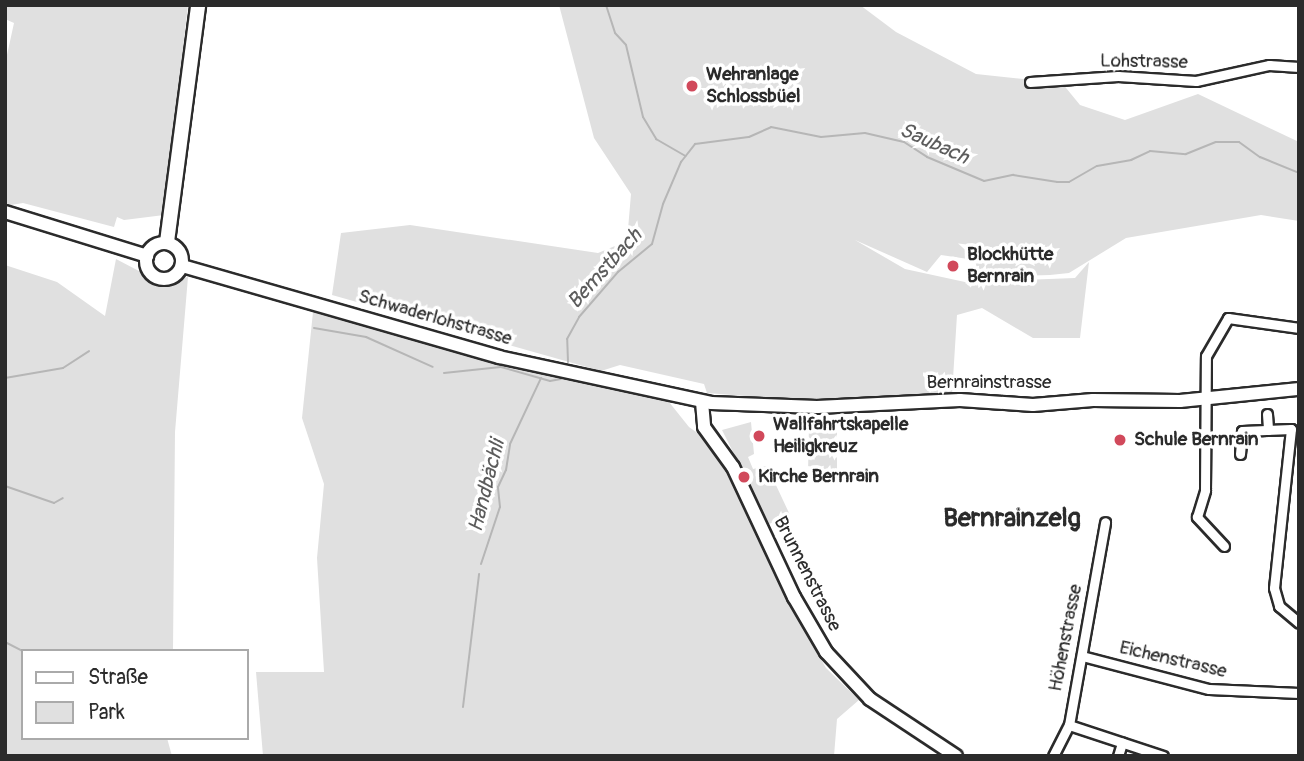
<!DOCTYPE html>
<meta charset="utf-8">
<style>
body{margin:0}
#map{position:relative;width:1304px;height:761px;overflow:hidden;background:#fff;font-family:Pangolin,sans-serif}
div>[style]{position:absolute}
.green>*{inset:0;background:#e0e0e0}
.stream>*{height:2px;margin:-1px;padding:0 1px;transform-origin:1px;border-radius:1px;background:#b6b6b6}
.roads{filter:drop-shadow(2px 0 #2b2b2b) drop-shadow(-2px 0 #2b2b2b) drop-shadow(0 2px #2b2b2b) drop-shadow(0 -2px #2b2b2b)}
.minor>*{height:9px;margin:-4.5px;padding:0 4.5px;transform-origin:4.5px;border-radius:4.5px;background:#fff}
.major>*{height:12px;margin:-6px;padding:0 6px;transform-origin:6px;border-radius:6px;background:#fff}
.major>.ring{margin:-6px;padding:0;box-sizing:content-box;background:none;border:12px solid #fff;border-radius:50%}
.highway>*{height:14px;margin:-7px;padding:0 7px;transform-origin:7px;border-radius:7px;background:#fff}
.dots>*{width:19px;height:19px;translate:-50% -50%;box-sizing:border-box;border:4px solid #fff;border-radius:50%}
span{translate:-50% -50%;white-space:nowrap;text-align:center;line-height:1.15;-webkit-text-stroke:7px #fff;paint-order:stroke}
.street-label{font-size:19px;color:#2b2b2b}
.poi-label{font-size:19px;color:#2b2b2b;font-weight:700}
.left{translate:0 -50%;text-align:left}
.water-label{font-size:21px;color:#5c5c5c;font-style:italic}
.district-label{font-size:26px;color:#2b2b2b;font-weight:700}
.frame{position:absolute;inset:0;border:7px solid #2b2b2b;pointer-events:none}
.legend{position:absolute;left:21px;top:649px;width:228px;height:91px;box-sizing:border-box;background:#fff;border:2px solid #aaa;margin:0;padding:9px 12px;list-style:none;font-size:21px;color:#2b2b2b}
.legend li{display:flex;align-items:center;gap:14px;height:35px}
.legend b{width:35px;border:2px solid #aaa}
</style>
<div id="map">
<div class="green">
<i style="clip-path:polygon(5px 5px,188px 5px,164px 215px,124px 220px,117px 217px,114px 227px,23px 203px,5px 206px,5px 64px,14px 23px,5px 19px)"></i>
<i style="clip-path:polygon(559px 5px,860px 5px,896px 32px,976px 74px,1062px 83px,1080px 105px,1125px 120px,1198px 94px,1299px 142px,1299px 221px,1261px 215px,1126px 238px,1069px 273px,1050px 275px,979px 277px,975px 260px,941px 255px,927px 272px,855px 240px,905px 269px,965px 282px,1075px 278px,1089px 262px,1080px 338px,1033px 338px,982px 308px,957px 315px,952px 395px,796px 400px,707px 393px,704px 384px,620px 365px,601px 371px,332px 295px,341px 233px,410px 225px,598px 253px,627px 241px,631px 194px,594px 138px)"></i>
<i style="clip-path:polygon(116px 259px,160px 282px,188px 277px,175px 432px,173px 651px,23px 651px,23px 738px,167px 738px,172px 756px,5px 756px,5px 265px,57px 282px,105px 316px)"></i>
<i style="clip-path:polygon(313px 312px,507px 366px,669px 402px,689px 427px,713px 444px,807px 635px,826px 668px,859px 700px,837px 719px,834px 756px,263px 756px,256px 672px,324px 672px,317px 558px,324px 484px,302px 418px)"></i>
<i style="clip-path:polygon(751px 422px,754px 454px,748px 457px,753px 469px,767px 466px,790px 515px,769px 524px,722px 430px)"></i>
<i style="clip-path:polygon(809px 424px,837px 424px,837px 470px,808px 475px)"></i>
</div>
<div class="stream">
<i style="left:606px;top:5px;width:29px;rotate:72deg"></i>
<i style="left:615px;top:33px;width:16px;rotate:47deg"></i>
<i style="left:626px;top:45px;width:74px;rotate:76.7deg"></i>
<i style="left:643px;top:117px;width:26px;rotate:59deg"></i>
<i style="left:656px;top:139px;width:34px;rotate:30deg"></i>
<i style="left:314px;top:328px;width:53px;rotate:9.8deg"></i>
<i style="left:366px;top:337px;width:73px;rotate:24.1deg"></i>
<i style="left:568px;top:362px;width:23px;rotate:-92deg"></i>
<i style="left:567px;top:339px;width:25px;rotate:-61deg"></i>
<i style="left:579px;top:317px;width:60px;rotate:-49.1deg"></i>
<i style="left:618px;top:272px;width:44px;rotate:-39.5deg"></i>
<i style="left:652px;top:244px;width:41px;rotate:-74.6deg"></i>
<i style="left:663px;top:204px;width:46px;rotate:-66.8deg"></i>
<i style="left:681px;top:162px;width:23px;rotate:-52deg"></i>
<i style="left:695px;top:144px;width:54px;rotate:-7.4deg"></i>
<i style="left:749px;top:137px;width:24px;rotate:-24deg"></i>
<i style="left:771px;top:127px;width:51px;rotate:11.3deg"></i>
<i style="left:821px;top:137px;width:44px;rotate:-5.2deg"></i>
<i style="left:865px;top:133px;width:40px;rotate:13deg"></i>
<i style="left:904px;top:142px;width:27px;rotate:33deg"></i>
<i style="left:927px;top:157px;width:62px;rotate:22.8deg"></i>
<i style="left:984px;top:181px;width:30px;rotate:-12deg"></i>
<i style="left:1013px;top:175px;width:45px;rotate:9deg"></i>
<i style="left:1057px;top:182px;width:12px"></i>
<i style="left:1069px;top:182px;width:32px;rotate:-30deg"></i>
<i style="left:1097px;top:166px;width:35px;rotate:-10deg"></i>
<i style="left:1131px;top:160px;width:21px;rotate:-25deg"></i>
<i style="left:1150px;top:151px;width:36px;rotate:5deg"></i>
<i style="left:1186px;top:154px;width:32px;rotate:-22deg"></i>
<i style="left:1216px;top:142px;width:23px"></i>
<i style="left:1239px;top:142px;width:26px;rotate:36deg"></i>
<i style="left:1260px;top:157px;width:42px;rotate:22.3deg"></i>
<i style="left:444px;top:373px;width:57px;rotate:-6deg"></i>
<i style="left:501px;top:367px;width:51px;rotate:15.9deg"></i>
<i style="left:550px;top:381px;width:11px;rotate:-10deg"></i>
<i style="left:5px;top:378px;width:59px;rotate:-9.8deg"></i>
<i style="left:63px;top:368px;width:31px;rotate:-33deg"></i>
<i style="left:5px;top:486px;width:52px;rotate:19.1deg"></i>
<i style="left:54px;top:503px;width:10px;rotate:-29deg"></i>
<i style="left:481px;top:564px;width:60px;rotate:-71.6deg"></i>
<i style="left:500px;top:507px;width:20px;rotate:-96deg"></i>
<i style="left:498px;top:487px;width:19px;rotate:-65deg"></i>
<i style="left:506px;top:470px;width:26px;rotate:-81deg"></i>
<i style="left:510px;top:444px;width:73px;rotate:-64.8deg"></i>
<i style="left:5px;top:642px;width:20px;rotate:27deg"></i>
<i style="left:463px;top:707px;width:134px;rotate:-83.1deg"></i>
</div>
<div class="roads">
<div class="minor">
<i style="left:1030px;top:82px;width:88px;rotate:-3.9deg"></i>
<i style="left:1118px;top:76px;width:78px;rotate:3.7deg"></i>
<i style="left:1196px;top:81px;width:75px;rotate:-12.4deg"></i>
<i style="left:1269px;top:65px;width:30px;rotate:4deg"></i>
<i style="left:1267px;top:414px;width:16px;rotate:86deg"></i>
<i style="left:1240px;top:454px;width:23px;rotate:-85deg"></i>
<i style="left:1242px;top:431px;width:49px;rotate:-2.3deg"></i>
<i style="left:1291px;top:429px;width:160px;rotate:96.1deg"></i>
<i style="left:1274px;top:588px;width:19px;rotate:74deg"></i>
<i style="left:1279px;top:606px;width:26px;rotate:40deg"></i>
<i style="left:1224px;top:546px;width:40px;rotate:-133deg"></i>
<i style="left:1197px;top:517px;width:28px;rotate:-73deg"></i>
<i style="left:1205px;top:490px;width:134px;rotate:-89.6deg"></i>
<i style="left:1206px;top:356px;width:44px;rotate:-59.9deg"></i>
<i style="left:1228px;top:318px;width:72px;rotate:8deg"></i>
<i style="left:1082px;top:656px;width:131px;rotate:14.6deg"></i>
<i style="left:1209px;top:689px;width:90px;rotate:2.5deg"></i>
<i style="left:1069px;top:725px;width:99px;rotate:18.3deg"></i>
<i style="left:1053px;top:756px;width:35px;rotate:-63deg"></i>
<i style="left:1069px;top:725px;width:206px;rotate:-79.9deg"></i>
<i style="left:1118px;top:756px;width:14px;rotate:-73deg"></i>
</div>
<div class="major">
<i style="left:5px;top:212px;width:149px;rotate:17.2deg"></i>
<i class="ring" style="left:146px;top:243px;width:24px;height:24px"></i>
<i style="left:182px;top:266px;width:330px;rotate:16deg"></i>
<i style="left:499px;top:357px;width:217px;rotate:12.2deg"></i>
<i style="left:711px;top:403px;width:106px;rotate:2.2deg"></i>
<i style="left:817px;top:407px;width:143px;rotate:-2.8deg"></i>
<i style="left:960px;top:400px;width:73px;rotate:3.9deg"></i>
<i style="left:1033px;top:405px;width:60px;rotate:-4.8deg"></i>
<i style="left:1093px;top:400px;width:87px;rotate:0.7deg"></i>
<i style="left:1180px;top:401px;width:120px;rotate:-5.8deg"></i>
<i style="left:702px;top:402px;width:25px;rotate:85deg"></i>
<i style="left:704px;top:427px;width:49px;rotate:54.1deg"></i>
<i style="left:733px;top:467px;width:144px;rotate:64.9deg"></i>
<i style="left:794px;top:597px;width:64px;rotate:59.8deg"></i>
<i style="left:826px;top:652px;width:64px;rotate:46.9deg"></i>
<i style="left:870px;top:699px;width:103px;rotate:33.5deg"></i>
</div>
<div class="highway">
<i style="left:167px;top:242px;width:239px;rotate:-82.5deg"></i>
</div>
</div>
<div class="dots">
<i style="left:692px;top:86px;background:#d1495b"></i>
<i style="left:953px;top:266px;background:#d1495b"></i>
<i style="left:759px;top:436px;background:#d1495b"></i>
<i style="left:1120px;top:440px;background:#d1495b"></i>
<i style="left:744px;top:477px;background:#d1495b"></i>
</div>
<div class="street-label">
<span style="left:1144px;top:62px;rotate:1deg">Lohstrasse</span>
<span style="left:435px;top:318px;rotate:16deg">Schwaderlohstrasse</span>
<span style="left:989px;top:383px">Bernrainstrasse</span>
<span style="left:807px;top:574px;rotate:63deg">Brunnenstrasse</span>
<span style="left:1066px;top:638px;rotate:-79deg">Höhenstrasse</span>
<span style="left:1173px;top:660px;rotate:13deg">Eichenstrasse</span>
</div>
<div class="poi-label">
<span class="left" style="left:706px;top:86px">Wehranlage<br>Schlossbüel</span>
<span class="left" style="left:967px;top:266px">Blockhütte<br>Bernrain</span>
<span class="left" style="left:773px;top:436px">Wallfahrtskapelle<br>Heiligkreuz</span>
<span class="left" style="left:1134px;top:440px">Schule Bernrain</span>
<span class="left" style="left:758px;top:477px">Kirche Bernrain</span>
</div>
<div class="water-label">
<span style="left:934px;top:144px;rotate:24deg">Saubach</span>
<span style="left:605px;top:269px;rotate:-48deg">Bemstbach</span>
<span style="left:487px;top:486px;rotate:-76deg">Handbächli</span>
</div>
<div class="district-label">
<span style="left:1012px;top:519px">Bernrainzelg</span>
</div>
<div class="frame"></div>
<ul class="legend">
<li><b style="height:9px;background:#fff"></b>Straße</li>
<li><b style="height:19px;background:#e0e0e0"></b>Park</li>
</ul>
</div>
